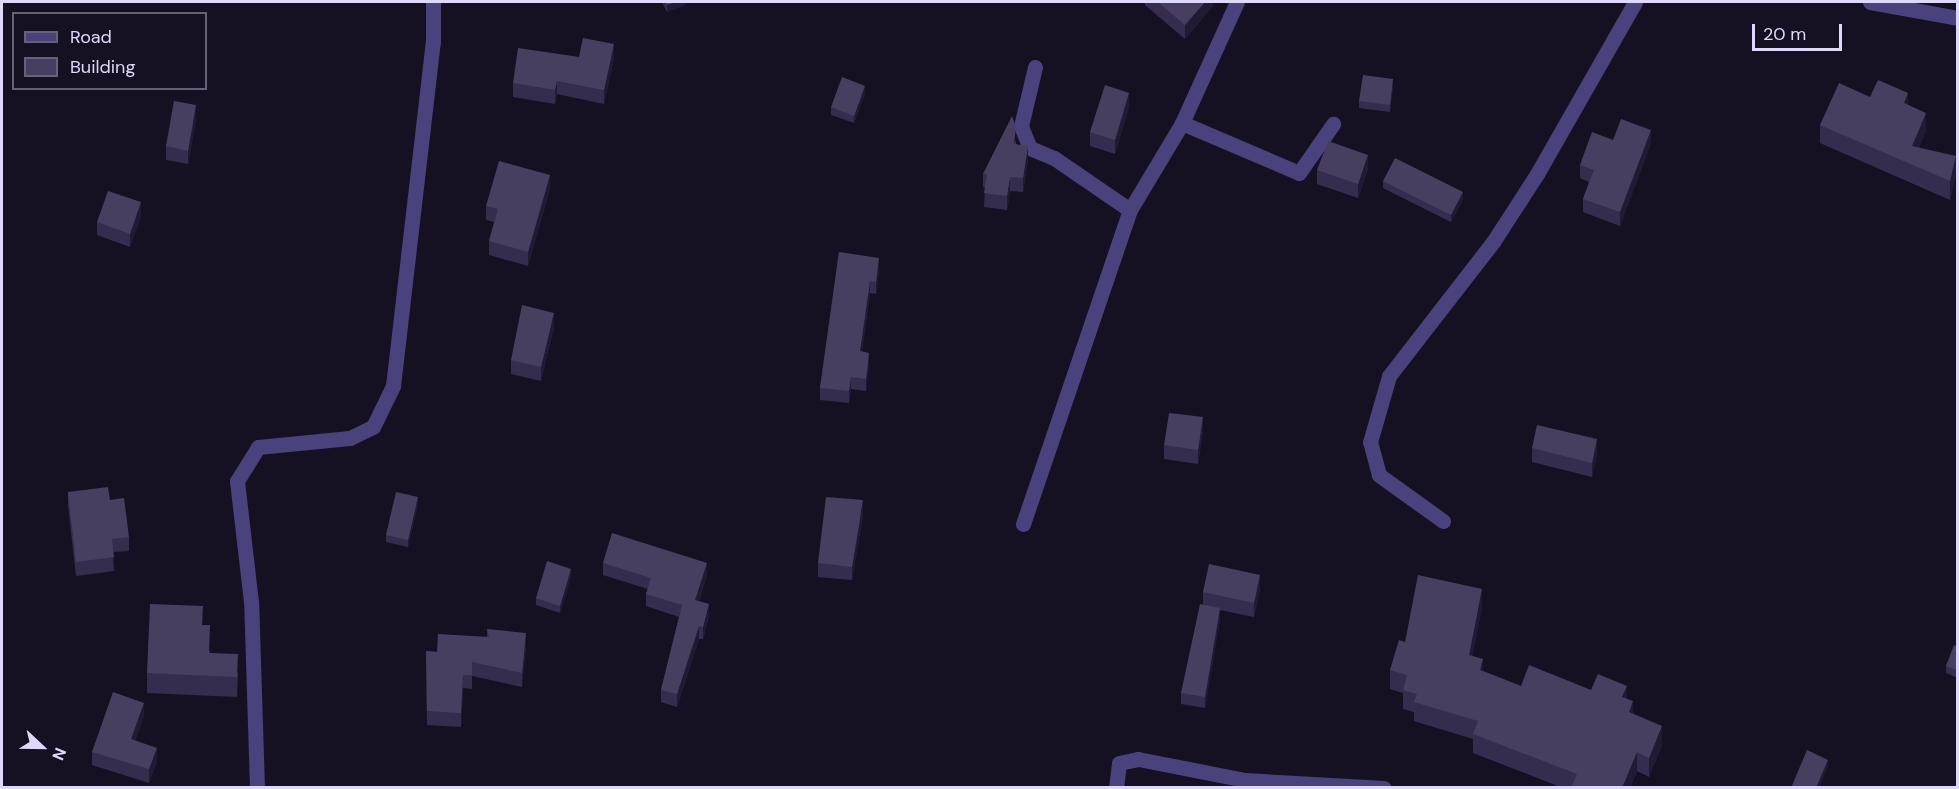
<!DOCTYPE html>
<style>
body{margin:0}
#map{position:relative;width:1959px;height:789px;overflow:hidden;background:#161122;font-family:"DM Sans",sans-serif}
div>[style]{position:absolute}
.minor>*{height:15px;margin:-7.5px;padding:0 7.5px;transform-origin:7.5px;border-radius:7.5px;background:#49427c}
.wall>*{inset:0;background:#362d4e}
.shaded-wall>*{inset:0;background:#211a35}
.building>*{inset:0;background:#483f60}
span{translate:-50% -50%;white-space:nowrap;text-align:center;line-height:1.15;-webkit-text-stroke:6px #161122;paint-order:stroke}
.frame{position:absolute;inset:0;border:3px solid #ded8fa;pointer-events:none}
.legend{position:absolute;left:12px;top:12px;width:195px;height:78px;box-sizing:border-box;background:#161122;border:2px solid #666178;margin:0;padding:8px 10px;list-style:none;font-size:18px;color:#ded8fa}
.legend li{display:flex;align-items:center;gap:12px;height:30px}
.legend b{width:30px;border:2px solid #666178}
.north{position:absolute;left:12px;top:717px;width:60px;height:60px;-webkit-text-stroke:4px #161122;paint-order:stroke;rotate:112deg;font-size:16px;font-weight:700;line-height:24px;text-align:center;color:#ded8fa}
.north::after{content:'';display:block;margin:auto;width:21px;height:27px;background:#ded8fa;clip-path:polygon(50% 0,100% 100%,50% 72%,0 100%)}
.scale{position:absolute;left:1752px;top:24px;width:90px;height:27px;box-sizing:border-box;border:3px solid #ded8fa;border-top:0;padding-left:8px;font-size:18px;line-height:21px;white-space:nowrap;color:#ded8fa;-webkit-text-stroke:4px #161122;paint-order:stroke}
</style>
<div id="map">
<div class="minor">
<i style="left:1870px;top:2px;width:89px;rotate:10.3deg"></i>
<i style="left:1035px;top:67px;width:61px;rotate:103.3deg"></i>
<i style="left:1021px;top:126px;width:24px;rotate:68deg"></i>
<i style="left:1030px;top:148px;width:26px;rotate:23deg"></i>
<i style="left:1054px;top:158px;width:92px;rotate:34.4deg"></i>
<i style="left:1182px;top:123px;width:127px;rotate:23.1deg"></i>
<i style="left:1299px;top:173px;width:60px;rotate:-55.2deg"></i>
<i style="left:1443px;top:521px;width:79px;rotate:-144.3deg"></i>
<i style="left:1379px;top:475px;width:34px;rotate:-105deg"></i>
<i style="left:1370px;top:442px;width:69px;rotate:-73.9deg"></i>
<i style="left:1389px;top:376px;width:170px;rotate:-52.2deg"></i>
<i style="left:1493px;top:242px;width:81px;rotate:-57.1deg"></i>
<i style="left:1537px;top:174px;width:198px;rotate:-60.3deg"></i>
<i style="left:1023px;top:524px;width:332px;rotate:-71.2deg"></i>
<i style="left:1130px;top:210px;width:101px;rotate:-59.1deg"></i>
<i style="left:1182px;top:123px;width:133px;rotate:-65.6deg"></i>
<i style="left:257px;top:788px;width:186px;rotate:-91.8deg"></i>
<i style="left:251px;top:602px;width:122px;rotate:-96.6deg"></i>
<i style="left:237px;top:481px;width:40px;rotate:-58deg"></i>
<i style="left:258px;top:447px;width:92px;rotate:-5.6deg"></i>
<i style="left:350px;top:438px;width:25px;rotate:-26deg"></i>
<i style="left:373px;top:427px;width:46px;rotate:-64deg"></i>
<i style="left:393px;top:386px;width:346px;rotate:-83.4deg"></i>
<i style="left:433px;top:42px;width:40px;rotate:-90deg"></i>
<i style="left:1116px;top:788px;width:25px;rotate:-83deg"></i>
<i style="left:1119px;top:763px;width:19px;rotate:-12deg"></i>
<i style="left:1138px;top:759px;width:109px;rotate:11.1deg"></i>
<i style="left:1245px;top:780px;width:139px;rotate:3.3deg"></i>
</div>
<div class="wall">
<i style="clip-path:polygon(662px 2px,685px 2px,685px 5px,667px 12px)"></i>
<i style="clip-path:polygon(1145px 2px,1213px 2px,1213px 6px,1185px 39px,1145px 5px)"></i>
<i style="clip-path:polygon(579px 57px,614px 58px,604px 104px,557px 94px,555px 104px,513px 97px,513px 83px)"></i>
<i style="clip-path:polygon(1393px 86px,1390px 112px,1359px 108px,1359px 101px)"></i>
<i style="clip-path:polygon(865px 93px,854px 123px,831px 115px,831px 107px)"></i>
<i style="clip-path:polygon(1870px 97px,1908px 105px,1926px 131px,1919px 147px,1956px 174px,1950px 200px,1820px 143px,1820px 125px)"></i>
<i style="clip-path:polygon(1129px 107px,1115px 154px,1090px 146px,1090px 132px)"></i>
<i style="clip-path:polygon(196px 119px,188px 164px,166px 160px,166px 146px)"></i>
<i style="clip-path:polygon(1016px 140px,1016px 144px,1028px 159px,1023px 192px,1010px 191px,1007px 210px,984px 207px,985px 188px,983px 187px,983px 174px)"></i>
<i style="clip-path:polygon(1613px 140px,1651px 143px,1620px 226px,1583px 212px,1583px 199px,1589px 182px,1580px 178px,1580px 165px)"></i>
<i style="clip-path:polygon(1368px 169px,1358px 198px,1317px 184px,1317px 170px)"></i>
<i style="clip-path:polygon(1383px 181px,1463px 199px,1451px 222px,1383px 188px)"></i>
<i style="clip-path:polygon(550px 189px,528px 266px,489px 255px,489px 241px,494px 222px,486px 220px,486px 206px)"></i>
<i style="clip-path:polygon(141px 216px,130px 247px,97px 235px,97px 222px)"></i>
<i style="clip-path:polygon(839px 252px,879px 270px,876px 294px,870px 293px,862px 351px,869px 364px,866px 391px,851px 389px,849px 403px,820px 400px,820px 388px)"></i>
<i style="clip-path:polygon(554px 327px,541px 381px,511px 374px,511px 360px)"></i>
<i style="clip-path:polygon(1203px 431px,1198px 464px,1164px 459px,1164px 445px)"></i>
<i style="clip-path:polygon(1532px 448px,1597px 453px,1592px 477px,1532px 462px)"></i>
<i style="clip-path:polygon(68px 492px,110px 500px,129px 537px,129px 551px,113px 552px,114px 571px,76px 576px,68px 506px)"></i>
<i style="clip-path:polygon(418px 504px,408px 547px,386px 542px,386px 535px)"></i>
<i style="clip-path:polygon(863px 514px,852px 580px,818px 577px,818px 563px)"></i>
<i style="clip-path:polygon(603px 563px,707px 575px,699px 601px,709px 616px,703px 639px,699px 639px,677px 707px,661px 702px,661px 690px,679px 617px,646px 606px,646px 594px,648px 589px,603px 575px)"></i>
<i style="clip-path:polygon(571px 576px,560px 613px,536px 605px,536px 598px)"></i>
<i style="clip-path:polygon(1260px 589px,1254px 617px,1220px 610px,1220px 619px,1205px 708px,1181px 704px,1181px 693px,1203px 605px,1203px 592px)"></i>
<i style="clip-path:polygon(1482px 608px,1472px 656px,1483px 671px,1521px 686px,1591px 690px,1627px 699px,1633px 713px,1662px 745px,1649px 777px,1637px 771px,1630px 788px,1563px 788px,1473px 753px,1473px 739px,1414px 721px,1414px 712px,1403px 709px,1403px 693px,1390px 689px,1390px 670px,1405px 642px)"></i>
<i style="clip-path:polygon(203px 625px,210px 653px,238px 673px,237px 697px,147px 693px,147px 673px)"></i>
<i style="clip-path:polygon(487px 629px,526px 646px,522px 687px,472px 676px,472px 689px,463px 688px,461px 727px,427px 725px,426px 651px,437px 652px,487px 637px)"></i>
<i style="clip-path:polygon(1958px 647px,1958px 678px,1946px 673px,1946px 666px)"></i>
<i style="clip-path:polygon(144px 716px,135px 741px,157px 762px,149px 783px,92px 765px,92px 752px)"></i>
</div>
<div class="shaded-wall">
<i style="clip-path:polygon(676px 2px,685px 2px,685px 5px,667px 12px,667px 5px)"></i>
<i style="clip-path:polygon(1205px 2px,1213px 2px,1213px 6px,1185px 39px,1185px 25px)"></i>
<i style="clip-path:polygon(614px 44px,614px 58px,604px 104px,604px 90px)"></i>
<i style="clip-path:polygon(1393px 79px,1393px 86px,1390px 112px,1390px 105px)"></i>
<i style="clip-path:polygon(557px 81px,557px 94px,555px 104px,555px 90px)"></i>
<i style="clip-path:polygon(865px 86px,865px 93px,854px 123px,854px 116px)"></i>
<i style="clip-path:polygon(1129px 93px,1129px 107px,1115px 154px,1115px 140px)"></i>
<i style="clip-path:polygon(1908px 93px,1908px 112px,1904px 103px)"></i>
<i style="clip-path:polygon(196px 105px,196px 119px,188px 164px,188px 151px)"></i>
<i style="clip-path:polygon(1926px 113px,1926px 131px,1912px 164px,1912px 146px)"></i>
<i style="clip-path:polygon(1651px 130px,1651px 143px,1620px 226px,1620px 212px)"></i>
<i style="clip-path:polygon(1028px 146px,1028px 159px,1023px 192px,1023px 178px)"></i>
<i style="clip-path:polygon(1368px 155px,1368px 169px,1358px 198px,1358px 184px)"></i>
<i style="clip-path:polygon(1956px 156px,1956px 174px,1950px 200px,1950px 181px)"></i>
<i style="clip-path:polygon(550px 175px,550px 189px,528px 266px,528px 252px)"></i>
<i style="clip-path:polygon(1010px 177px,1010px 191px,1007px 210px,1007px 196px)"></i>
<i style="clip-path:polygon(1463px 192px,1463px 199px,1451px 222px,1451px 215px)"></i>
<i style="clip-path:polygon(141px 202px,141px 216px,130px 247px,130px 234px)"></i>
<i style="clip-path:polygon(879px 258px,879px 270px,876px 294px,876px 282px)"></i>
<i style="clip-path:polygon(870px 281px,870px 293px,860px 363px,860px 351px)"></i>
<i style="clip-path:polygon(554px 313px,554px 327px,541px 381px,541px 367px)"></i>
<i style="clip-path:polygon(869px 353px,869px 364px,866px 391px,866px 379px)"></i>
<i style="clip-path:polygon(851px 377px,851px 389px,849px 403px,849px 391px)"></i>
<i style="clip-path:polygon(1203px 417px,1203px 431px,1198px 464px,1198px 450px)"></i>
<i style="clip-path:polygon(1597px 439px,1597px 453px,1592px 477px,1592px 463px)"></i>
<i style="clip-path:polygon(418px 497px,418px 504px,408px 547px,408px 540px)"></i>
<i style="clip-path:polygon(863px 500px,863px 514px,852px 580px,852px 567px)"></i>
<i style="clip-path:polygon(707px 563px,707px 575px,695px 612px,695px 600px)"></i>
<i style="clip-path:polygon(571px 569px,571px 576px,560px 613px,560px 606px)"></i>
<i style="clip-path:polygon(1260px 575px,1260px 589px,1254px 617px,1254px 603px)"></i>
<i style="clip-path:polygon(1482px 589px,1482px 608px,1469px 674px,1469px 655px)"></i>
<i style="clip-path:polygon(709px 604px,709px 616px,703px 639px,703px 627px)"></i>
<i style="clip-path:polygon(1220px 608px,1220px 619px,1205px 708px,1205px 697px)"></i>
<i style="clip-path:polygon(699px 626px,699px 639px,677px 707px,677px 694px)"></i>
<i style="clip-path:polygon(526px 633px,526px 646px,522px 687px,522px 673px)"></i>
<i style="clip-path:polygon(1483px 659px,1483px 678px,1480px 670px)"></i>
<i style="clip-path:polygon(463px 675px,463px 688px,461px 727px,461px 713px)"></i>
<i style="clip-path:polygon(1627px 686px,1627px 705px,1622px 697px)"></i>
<i style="clip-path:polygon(1633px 701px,1633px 720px,1629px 712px)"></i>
<i style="clip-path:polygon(144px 703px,144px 716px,131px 752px,131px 739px)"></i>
<i style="clip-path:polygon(1662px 726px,1662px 745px,1649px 777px,1649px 758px)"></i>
<i style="clip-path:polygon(157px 748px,157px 762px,149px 783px,149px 769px)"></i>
<i style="clip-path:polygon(1637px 752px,1637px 771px,1630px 788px,1622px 788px)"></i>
<i style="clip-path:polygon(1828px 760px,1828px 767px,1819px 788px,1816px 788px)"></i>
</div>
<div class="building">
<i style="clip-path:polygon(665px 2px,676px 2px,667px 5px)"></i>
<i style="clip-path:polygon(1158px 2px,1205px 2px,1185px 25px)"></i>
<i style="clip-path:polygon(583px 38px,614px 44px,604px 90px,557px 81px,555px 90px,513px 83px,518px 48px,579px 57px)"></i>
<i style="clip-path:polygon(1363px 75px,1393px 79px,1390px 105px,1359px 101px)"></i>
<i style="clip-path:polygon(842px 77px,865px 86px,854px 116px,831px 107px)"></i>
<i style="clip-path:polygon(1878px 80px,1908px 93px,1904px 103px,1926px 113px,1912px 146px,1956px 156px,1950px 181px,1820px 125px,1839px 83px,1870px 97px)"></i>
<i style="clip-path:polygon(1105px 85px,1129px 93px,1115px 140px,1090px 132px)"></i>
<i style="clip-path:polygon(174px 101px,196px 105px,188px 151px,166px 146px)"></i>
<i style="clip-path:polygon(1012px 116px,1016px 127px,1014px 144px,1028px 146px,1023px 178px,1010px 177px,1007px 196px,984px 193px,987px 174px,983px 174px)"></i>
<i style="clip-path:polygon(1621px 119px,1651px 130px,1620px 212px,1583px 199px,1594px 170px,1580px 165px,1592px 132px,1613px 140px)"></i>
<i style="clip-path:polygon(1328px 141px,1368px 155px,1358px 184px,1317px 170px)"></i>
<i style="clip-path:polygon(1395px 158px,1463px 192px,1451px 215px,1383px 181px)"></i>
<i style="clip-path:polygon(499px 161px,550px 175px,528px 252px,489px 241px,498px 209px,486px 206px)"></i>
<i style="clip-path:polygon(108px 191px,141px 202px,130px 234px,97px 222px)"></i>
<i style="clip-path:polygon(839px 252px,879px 258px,876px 282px,870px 281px,860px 351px,869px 353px,866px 379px,851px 377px,849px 391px,820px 388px)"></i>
<i style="clip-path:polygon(522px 305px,554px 313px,541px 367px,511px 360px)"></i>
<i style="clip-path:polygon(1169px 413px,1203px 417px,1198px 450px,1164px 445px)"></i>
<i style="clip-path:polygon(1537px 425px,1597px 439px,1592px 463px,1532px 448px)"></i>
<i style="clip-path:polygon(108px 487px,110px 500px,124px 498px,129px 537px,112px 539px,114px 557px,76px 562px,68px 492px)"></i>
<i style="clip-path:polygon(396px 492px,418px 497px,408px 540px,386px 535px)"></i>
<i style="clip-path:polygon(826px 497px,863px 500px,852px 567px,818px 563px)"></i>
<i style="clip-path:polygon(612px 533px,707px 563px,695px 600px,709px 604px,703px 627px,699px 626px,677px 694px,661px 690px,682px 605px,646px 594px,651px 578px,603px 563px)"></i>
<i style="clip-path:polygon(547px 561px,571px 569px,560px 606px,536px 598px)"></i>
<i style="clip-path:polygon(1209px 564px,1260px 575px,1254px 603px,1203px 592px)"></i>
<i style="clip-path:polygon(1418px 575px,1482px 589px,1469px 655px,1483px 659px,1480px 670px,1521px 686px,1529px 665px,1591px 690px,1598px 674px,1627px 686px,1622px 697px,1633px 701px,1629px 712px,1662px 726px,1649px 758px,1637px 752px,1622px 788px,1571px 788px,1577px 774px,1473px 734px,1478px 721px,1414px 702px,1417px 694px,1403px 690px,1407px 675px,1390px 670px,1399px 640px,1405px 642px)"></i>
<i style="clip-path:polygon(150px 604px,203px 606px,202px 625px,210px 625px,209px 653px,238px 654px,237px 677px,147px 673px)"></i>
<i style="clip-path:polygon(1200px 604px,1220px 608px,1205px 697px,1181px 693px)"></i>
<i style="clip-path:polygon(487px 629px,526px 633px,522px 673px,472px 662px,472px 675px,463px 675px,461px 713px,427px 711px,426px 651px,437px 652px,438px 634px,489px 637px)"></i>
<i style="clip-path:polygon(1954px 645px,1958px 647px,1958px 671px,1946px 666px)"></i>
<i style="clip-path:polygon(113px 692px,144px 703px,131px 739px,157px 748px,149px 769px,92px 752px)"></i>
<i style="clip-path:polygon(1807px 750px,1828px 760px,1816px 788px,1791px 788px)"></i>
</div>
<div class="frame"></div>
<ul class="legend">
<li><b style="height:8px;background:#49427c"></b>Road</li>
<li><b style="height:16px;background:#483f60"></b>Building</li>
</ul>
<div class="north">N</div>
<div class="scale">20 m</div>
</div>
